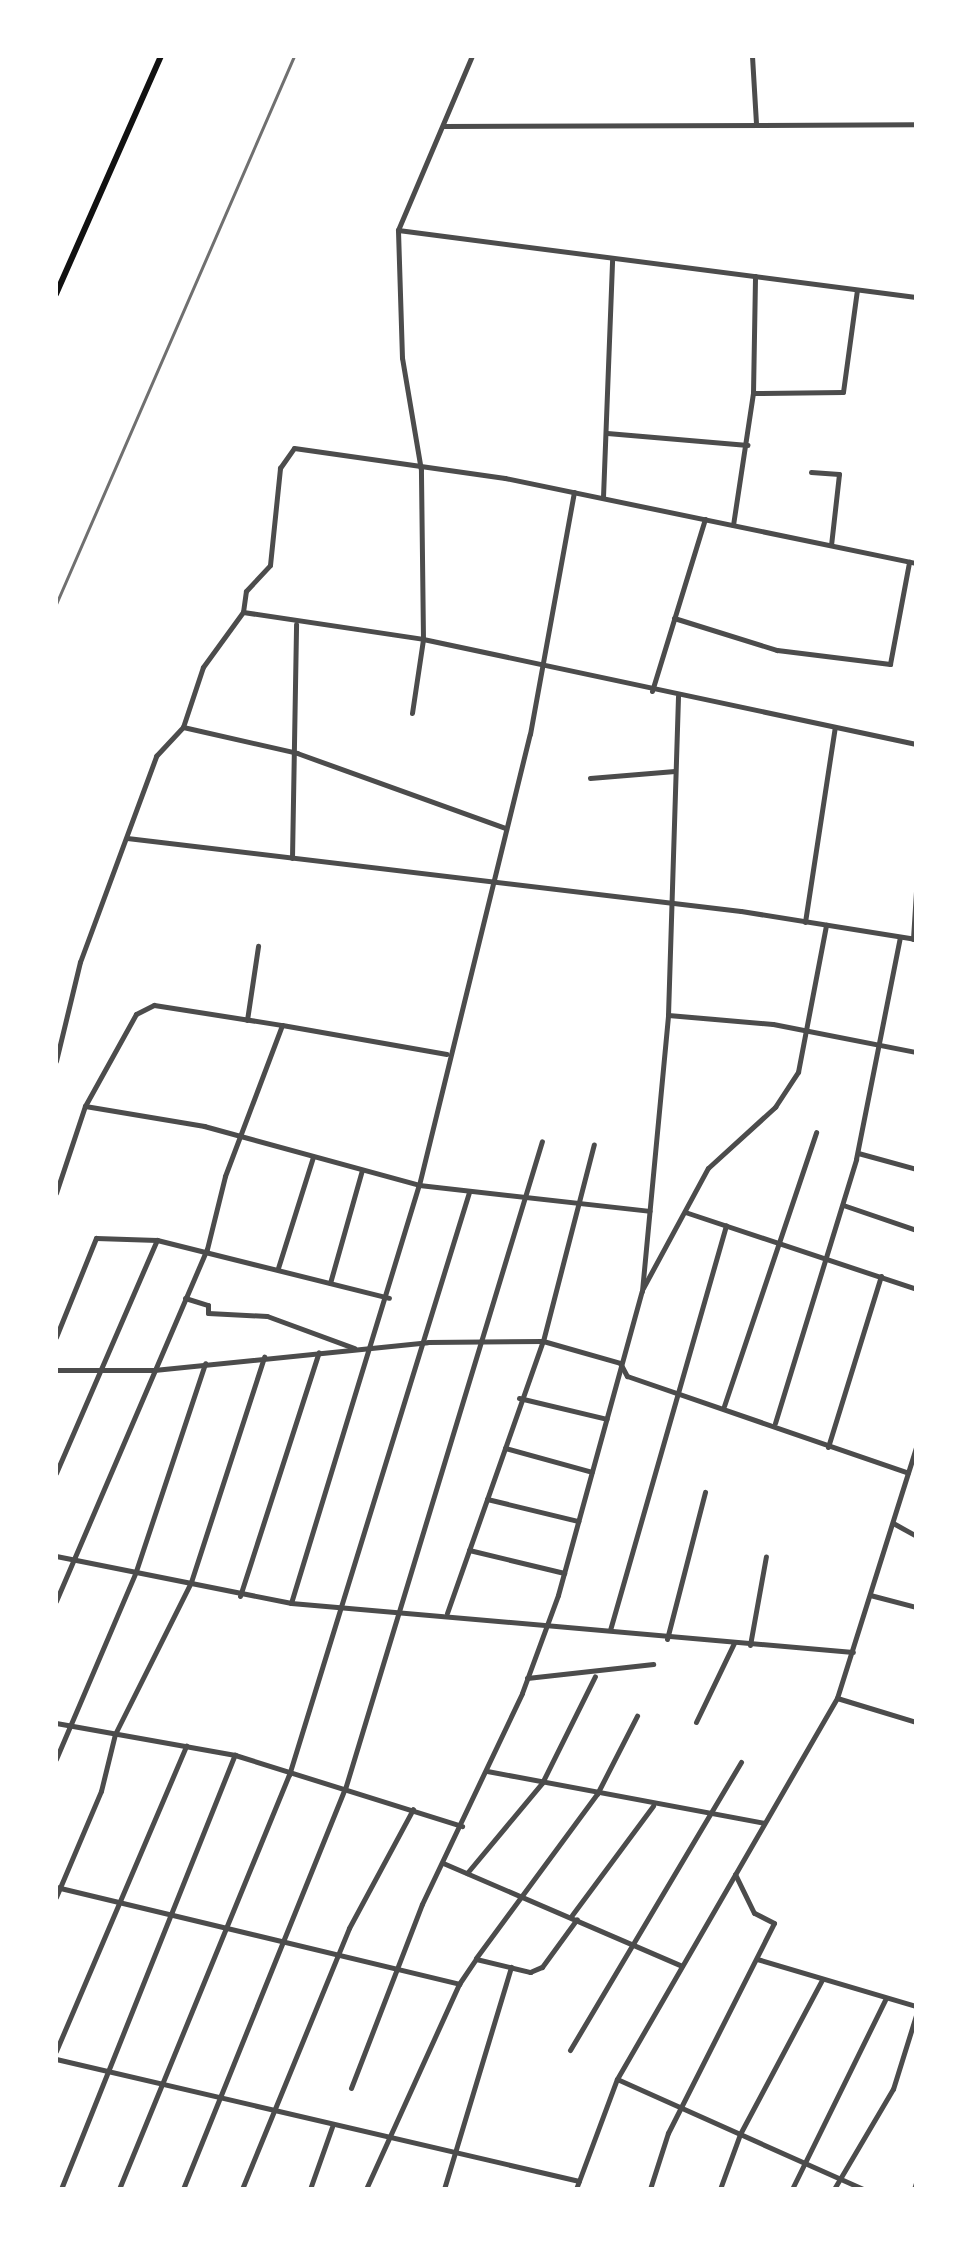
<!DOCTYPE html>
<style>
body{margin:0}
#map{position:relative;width:972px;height:2245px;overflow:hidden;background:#fff;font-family:Quicksand,sans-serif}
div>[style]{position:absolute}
.minor>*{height:5px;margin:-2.5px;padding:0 2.5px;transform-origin:2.5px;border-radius:2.5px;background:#4c4c4c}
.secondary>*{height:6px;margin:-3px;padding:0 3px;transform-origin:3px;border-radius:3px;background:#111}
.rail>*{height:3px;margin:-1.5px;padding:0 1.5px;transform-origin:1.5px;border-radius:1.5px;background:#707070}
span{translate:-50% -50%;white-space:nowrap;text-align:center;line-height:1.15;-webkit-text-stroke:7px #fff;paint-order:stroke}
.frame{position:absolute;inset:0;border:58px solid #fff;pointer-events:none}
</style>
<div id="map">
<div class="minor">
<i style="left:752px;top:56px;width:67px;rotate:86.6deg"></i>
<i style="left:443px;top:126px;width:473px;rotate:-0.2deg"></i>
<i style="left:398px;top:230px;width:522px;rotate:7.37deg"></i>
<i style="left:753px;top:393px;width:90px;rotate:-0.6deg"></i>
<i style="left:843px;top:392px;width:103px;rotate:-82.2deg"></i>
<i style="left:607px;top:433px;width:141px;rotate:4.9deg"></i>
<i style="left:811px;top:472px;width:28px;rotate:4deg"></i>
<i style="left:839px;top:474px;width:71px;rotate:96.4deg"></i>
<i style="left:603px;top:497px;width:239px;rotate:-87.8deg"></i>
<i style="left:733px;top:525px;width:134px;rotate:-81.4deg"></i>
<i style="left:753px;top:393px;width:117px;rotate:-89deg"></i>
<i style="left:243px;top:612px;width:21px;rotate:-82deg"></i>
<i style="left:246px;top:591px;width:35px;rotate:-47deg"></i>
<i style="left:270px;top:565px;width:98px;rotate:-84.1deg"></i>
<i style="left:280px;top:468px;width:24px;rotate:-55deg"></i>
<i style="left:294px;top:448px;width:213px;rotate:8.1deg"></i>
<i style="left:505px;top:478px;width:420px;rotate:11.7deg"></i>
<i style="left:243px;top:612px;width:182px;rotate:8.5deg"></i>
<i style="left:423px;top:639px;width:504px;rotate:12.02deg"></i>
<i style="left:674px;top:618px;width:108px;rotate:17.3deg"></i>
<i style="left:777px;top:650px;width:114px;rotate:7.1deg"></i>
<i style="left:890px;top:664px;width:104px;rotate:-79.4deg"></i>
<i style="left:652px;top:691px;width:180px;rotate:-72.9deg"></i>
<i style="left:412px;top:713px;width:75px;rotate:-81.5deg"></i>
<i style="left:423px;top:639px;width:169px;rotate:-90.7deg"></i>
<i style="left:421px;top:470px;width:114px;rotate:-99.6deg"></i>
<i style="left:402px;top:358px;width:128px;rotate:-91.8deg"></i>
<i style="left:398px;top:230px;width:189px;rotate:-67deg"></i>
<i style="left:183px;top:727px;width:117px;rotate:12.8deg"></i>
<i style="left:297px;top:753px;width:221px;rotate:19.8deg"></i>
<i style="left:590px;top:778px;width:85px;rotate:-4.7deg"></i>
<i style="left:127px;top:838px;width:618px;rotate:6.78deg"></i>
<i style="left:741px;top:911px;width:177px;rotate:9.1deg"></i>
<i style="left:292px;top:858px;width:234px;rotate:-89deg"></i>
<i style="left:805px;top:922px;width:197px;rotate:-81.3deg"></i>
<i style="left:913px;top:939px;width:48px;rotate:-86.4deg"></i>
<i style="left:668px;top:1015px;width:105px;rotate:4.9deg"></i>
<i style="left:773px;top:1024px;width:146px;rotate:11.1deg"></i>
<i style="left:247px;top:1020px;width:75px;rotate:-81.5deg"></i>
<i style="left:56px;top:1061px;width:102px;rotate:-76.4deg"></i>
<i style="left:80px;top:962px;width:220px;rotate:-69.7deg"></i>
<i style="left:156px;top:756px;width:40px;rotate:-47deg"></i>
<i style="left:183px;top:727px;width:63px;rotate:-71.6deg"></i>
<i style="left:203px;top:667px;width:68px;rotate:-54deg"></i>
<i style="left:85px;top:1106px;width:121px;rotate:9.5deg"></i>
<i style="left:204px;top:1126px;width:223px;rotate:15.3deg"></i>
<i style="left:419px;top:1185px;width:232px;rotate:6.4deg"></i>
<i style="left:858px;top:1153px;width:60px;rotate:15.4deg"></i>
<i style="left:56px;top:1193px;width:92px;rotate:-71.6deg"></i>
<i style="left:85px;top:1106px;width:105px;rotate:-61deg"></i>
<i style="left:136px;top:1014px;width:20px;rotate:-27deg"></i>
<i style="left:154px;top:1005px;width:130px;rotate:8.9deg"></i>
<i style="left:843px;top:1205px;width:77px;rotate:18.9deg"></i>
<i style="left:685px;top:1212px;width:243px;rotate:18.4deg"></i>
<i style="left:278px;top:1268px;width:116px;rotate:-72.5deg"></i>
<i style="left:330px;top:1283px;width:117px;rotate:-74.2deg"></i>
<i style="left:643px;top:1288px;width:136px;rotate:-61.6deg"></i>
<i style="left:708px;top:1168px;width:91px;rotate:-42.3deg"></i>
<i style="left:775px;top:1107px;width:42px;rotate:-56.7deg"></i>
<i style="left:798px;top:1072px;width:150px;rotate:-79.2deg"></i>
<i style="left:185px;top:1298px;width:24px;rotate:17deg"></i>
<i style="left:208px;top:1305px;width:8px;rotate:90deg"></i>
<i style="left:208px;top:1313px;width:59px;rotate:2.9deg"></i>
<i style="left:267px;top:1316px;width:93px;rotate:20.2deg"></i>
<i style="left:56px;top:1337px;width:107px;rotate:-68deg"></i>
<i style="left:96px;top:1238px;width:61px;rotate:1.9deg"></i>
<i style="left:56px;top:1370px;width:98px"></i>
<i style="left:154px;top:1370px;width:275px;rotate:-5.8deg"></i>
<i style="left:428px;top:1342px;width:115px;rotate:-0.5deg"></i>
<i style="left:543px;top:1341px;width:80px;rotate:15.9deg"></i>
<i style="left:620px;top:1363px;width:15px;rotate:62deg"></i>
<i style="left:627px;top:1376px;width:297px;rotate:19deg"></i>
<i style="left:519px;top:1398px;width:90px;rotate:13.4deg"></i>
<i style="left:724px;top:1406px;width:289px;rotate:-71.4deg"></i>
<i style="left:775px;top:1423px;width:276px;rotate:-72.9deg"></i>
<i style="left:856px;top:1159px;width:226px;rotate:-78.8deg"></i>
<i style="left:828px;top:1447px;width:179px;rotate:-72.8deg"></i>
<i style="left:505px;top:1448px;width:90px;rotate:15.4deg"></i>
<i style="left:56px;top:1473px;width:254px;rotate:-66.6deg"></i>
<i style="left:157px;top:1240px;width:239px;rotate:14deg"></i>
<i style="left:487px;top:1499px;width:94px;rotate:13.6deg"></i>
<i style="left:893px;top:1523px;width:26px;rotate:29deg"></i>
<i style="left:469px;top:1550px;width:98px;rotate:13.6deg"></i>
<i style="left:56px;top:1556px;width:240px;rotate:11.3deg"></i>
<i style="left:291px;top:1603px;width:564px;rotate:4.98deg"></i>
<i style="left:870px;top:1595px;width:48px;rotate:14.6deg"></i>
<i style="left:240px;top:1596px;width:256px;rotate:-72.1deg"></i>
<i style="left:56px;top:1601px;width:383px;rotate:-66.8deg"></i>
<i style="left:207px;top:1249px;width:75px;rotate:-76.1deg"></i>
<i style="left:225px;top:1176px;width:161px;rotate:-69.3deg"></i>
<i style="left:282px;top:1025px;width:167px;rotate:10deg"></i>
<i style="left:291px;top:1603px;width:437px;rotate:-73deg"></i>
<i style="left:419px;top:1185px;width:464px;rotate:-76.2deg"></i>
<i style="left:530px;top:734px;width:246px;rotate:-79.7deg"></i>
<i style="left:447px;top:1613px;width:288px;rotate:-70.6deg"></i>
<i style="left:543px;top:1341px;width:203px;rotate:-75.5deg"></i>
<i style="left:610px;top:1630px;width:421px;rotate:-74deg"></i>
<i style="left:667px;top:1639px;width:152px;rotate:-75.5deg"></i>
<i style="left:750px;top:1645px;width:90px;rotate:-79.8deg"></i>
<i style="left:527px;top:1678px;width:127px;rotate:-6.3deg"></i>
<i style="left:837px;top:1698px;width:83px;rotate:16.9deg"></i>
<i style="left:696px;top:1722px;width:88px;rotate:-64.3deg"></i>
<i style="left:56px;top:1723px;width:182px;rotate:10.1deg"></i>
<i style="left:235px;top:1755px;width:238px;rotate:17.4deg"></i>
<i style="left:56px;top:1759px;width:204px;rotate:-66.9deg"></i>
<i style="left:136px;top:1571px;width:219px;rotate:-71.6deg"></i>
<i style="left:487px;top:1771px;width:282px;rotate:10.6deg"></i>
<i style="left:443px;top:1863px;width:260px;rotate:23.3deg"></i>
<i style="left:467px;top:1873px;width:117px;rotate:-50.2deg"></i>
<i style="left:542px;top:1783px;width:119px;rotate:-63.6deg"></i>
<i style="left:56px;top:1887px;width:415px;rotate:13.5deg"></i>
<i style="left:459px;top:1984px;width:30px;rotate:-56deg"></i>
<i style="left:476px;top:1959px;width:56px;rotate:13.5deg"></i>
<i style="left:530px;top:1972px;width:13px;rotate:-23deg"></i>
<i style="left:542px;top:1967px;width:59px;rotate:-53.9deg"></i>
<i style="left:56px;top:1897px;width:115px;rotate:-67deg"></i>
<i style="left:101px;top:1791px;width:59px;rotate:-76.2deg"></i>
<i style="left:115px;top:1734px;width:170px;rotate:-63.4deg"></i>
<i style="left:191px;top:1582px;width:237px;rotate:-72deg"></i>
<i style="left:572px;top:1915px;width:136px;rotate:-53.4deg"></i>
<i style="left:476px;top:1958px;width:204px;rotate:-53.6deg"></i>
<i style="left:597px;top:1794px;width:88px;rotate:-62.9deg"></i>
<i style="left:757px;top:1959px;width:166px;rotate:16.5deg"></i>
<i style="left:570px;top:2050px;width:335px;rotate:-59.3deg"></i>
<i style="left:56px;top:2051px;width:332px;rotate:-66.9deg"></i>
<i style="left:56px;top:2059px;width:537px;rotate:13.13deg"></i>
<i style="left:617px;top:2079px;width:269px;rotate:24.1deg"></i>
<i style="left:351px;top:2088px;width:197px;rotate:-68.9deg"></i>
<i style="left:422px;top:1904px;width:233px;rotate:-64.6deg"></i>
<i style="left:522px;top:1693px;width:104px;rotate:-69.8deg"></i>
<i style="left:558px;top:1595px;width:315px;rotate:-74.6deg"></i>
<i style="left:642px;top:1291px;width:277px;rotate:-84.6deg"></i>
<i style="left:668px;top:1015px;width:319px;rotate:-88.2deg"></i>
<i style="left:61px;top:2189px;width:468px;rotate:-68.2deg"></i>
<i style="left:119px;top:2189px;width:448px;rotate:-67.7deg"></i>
<i style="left:289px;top:1775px;width:610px;rotate:-72.84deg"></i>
<i style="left:183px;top:2189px;width:432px;rotate:-68deg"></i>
<i style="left:345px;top:1789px;width:677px;rotate:-73.09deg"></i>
<i style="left:242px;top:2189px;width:282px;rotate:-67.7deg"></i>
<i style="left:349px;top:1928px;width:135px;rotate:-61.7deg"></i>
<i style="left:310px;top:2189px;width:66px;rotate:-70.5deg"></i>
<i style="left:366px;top:2189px;width:225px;rotate:-65.6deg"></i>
<i style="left:444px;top:2189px;width:232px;rotate:-73.2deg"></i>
<i style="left:576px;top:2189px;width:117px;rotate:-69.6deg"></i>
<i style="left:617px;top:2079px;width:440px;rotate:-60deg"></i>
<i style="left:837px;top:1698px;width:262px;rotate:-72.5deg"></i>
<i style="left:650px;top:2189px;width:59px;rotate:-72.2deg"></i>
<i style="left:668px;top:2133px;width:235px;rotate:-63.2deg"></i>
<i style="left:774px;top:1923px;width:22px;rotate:-153deg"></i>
<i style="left:754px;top:1913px;width:43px;rotate:-116deg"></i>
<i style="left:720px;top:2189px;width:59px;rotate:-70deg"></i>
<i style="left:740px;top:2134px;width:174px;rotate:-62deg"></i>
<i style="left:792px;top:2189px;width:211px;rotate:-63.8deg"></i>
<i style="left:834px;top:2189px;width:116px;rotate:-59.5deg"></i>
<i style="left:893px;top:2089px;width:77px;rotate:-72.7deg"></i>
<i style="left:914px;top:2189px;width:6px;rotate:-72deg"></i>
</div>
<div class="secondary">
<i style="left:56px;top:294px;width:260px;rotate:-66.2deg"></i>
</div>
<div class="rail">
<i style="left:56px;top:604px;width:597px;rotate:-66.52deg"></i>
</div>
<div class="frame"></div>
</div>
